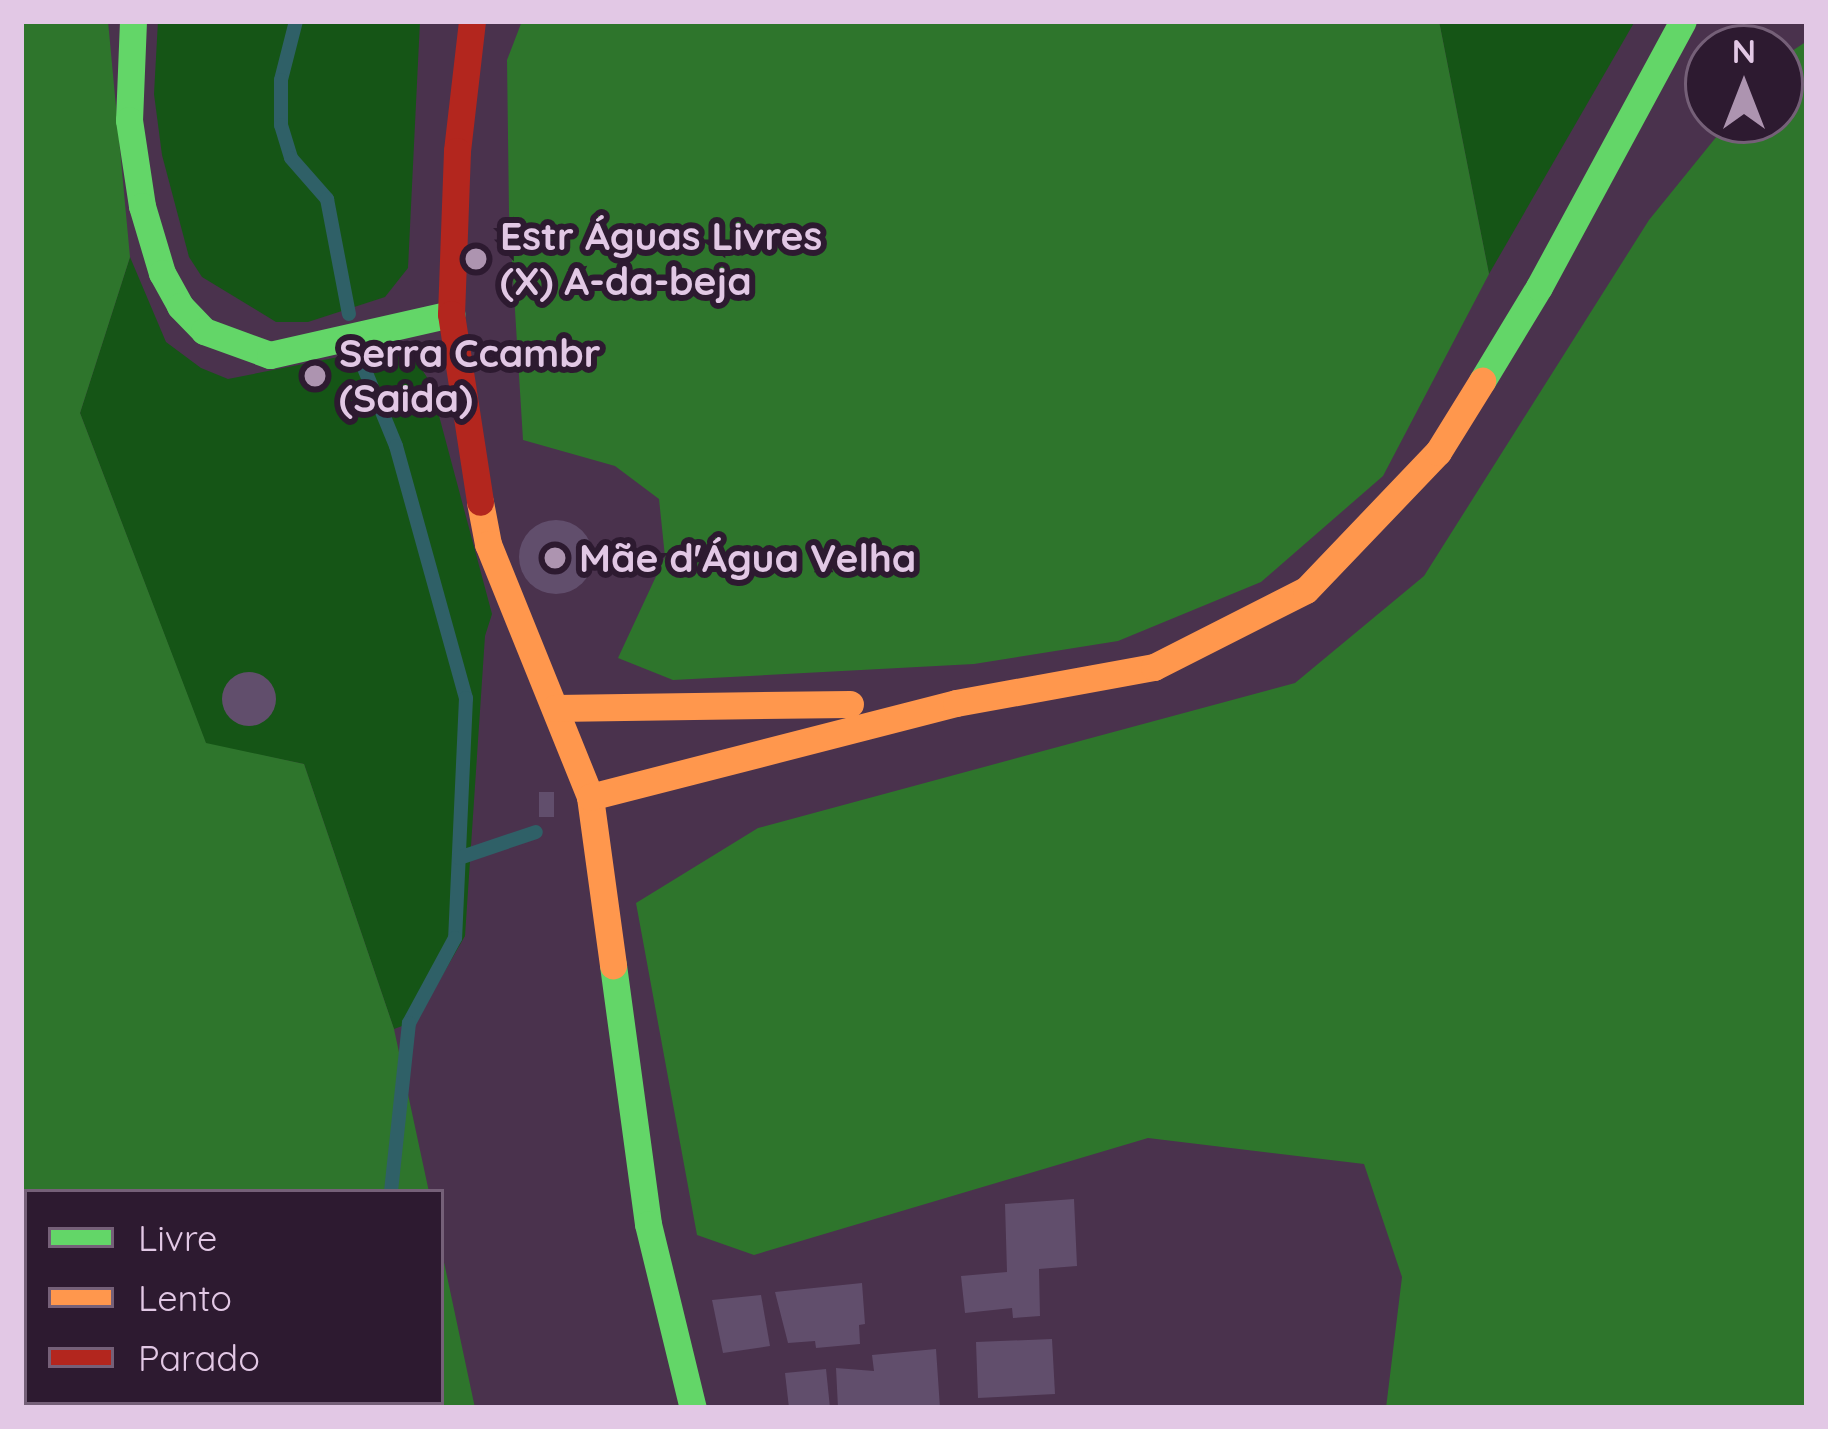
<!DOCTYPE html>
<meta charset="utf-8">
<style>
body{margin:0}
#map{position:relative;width:1828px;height:1429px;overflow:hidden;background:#4a324d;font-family:Quicksand,sans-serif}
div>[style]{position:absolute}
.green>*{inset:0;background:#155516}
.forest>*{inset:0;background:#2e752c}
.stream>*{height:14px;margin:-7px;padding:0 7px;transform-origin:7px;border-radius:7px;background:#2f6067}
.building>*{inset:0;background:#614e6c}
.round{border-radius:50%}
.fast>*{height:27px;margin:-13.5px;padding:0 13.5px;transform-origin:13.5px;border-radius:13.5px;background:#63d668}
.slow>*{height:27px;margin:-13.5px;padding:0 13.5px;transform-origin:13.5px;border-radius:13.5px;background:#ff974d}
.jam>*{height:27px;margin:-13.5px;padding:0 13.5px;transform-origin:13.5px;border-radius:13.5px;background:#b3261e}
.dots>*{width:33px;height:33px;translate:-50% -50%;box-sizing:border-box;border:6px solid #2d1a30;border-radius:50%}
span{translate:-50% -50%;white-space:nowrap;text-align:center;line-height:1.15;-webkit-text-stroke:12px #2d1a30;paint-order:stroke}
.poi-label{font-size:39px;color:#e2c8e5;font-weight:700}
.left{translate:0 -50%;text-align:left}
.frame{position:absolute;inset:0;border:24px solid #e2c8e5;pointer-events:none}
.legend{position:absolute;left:24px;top:1189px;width:420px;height:216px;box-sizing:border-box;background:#2d1a30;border:3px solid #756078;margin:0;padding:15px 21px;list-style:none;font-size:36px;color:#e2c8e5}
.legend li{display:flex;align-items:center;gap:24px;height:60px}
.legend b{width:60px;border:3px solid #756078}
.north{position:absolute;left:1684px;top:24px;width:120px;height:120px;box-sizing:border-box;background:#2d1a30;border:3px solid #756078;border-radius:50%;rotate:0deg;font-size:33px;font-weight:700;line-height:48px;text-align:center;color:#e2c8e5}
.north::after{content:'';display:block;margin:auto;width:42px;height:54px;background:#ad94b0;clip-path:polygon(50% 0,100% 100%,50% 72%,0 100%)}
</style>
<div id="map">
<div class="green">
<i style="clip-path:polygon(158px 21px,420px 21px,408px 268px,385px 297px,308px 322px,276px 322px,202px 277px,189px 257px,162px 155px,154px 94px)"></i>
<i style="clip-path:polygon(1439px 21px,1635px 21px,1489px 274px)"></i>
<i style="clip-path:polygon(130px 257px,166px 342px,201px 368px,228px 379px,389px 347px,417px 362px,430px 382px,492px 614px,485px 636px,465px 936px,416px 1021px,394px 1029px,304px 764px,206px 744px,80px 413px)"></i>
</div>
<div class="forest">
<i style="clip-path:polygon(21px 21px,108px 21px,130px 257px,80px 413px,206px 743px,304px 764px,394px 1029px,429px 1192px,27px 1192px,27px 1402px,441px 1402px,441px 1248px,475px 1408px,21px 1408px)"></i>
<i style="clip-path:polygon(522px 21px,1439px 21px,1489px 274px,1383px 476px,1261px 582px,1118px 641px,974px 664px,673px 680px,618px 658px,665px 557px,659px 499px,615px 466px,523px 440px,509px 213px,507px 60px)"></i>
<i style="clip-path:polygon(1807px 41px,1807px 1408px,1386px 1408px,1402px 1277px,1364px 1164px,1148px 1138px,754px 1255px,697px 1235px,636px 903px,758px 828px,1295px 683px,1424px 576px,1649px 220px,1730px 120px,1780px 120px,1780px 59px)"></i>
</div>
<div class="stream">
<i style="left:296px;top:21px;width:61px;rotate:104.3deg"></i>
<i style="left:281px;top:80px;width:45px;rotate:90deg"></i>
<i style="left:281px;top:125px;width:34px;rotate:73deg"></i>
<i style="left:291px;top:158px;width:55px;rotate:48.7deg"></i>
<i style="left:327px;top:199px;width:117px;rotate:79.2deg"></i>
<i style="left:364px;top:368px;width:84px;rotate:67.7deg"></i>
<i style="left:396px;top:446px;width:262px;rotate:74.5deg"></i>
<i style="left:466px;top:698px;width:240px;rotate:92.6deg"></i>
<i style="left:455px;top:938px;width:97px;rotate:118.4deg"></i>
<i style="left:409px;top:1023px;width:170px;rotate:96.1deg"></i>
<i style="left:459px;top:858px;width:81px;rotate:-18.7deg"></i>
<i style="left:423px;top:1402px;width:6px;rotate:81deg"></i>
</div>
<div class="building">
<i class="round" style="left:519px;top:520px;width:74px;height:74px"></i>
<i class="round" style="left:222px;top:672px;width:54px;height:54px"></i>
<i style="clip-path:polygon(539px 792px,554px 792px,554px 817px,539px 817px)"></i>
<i style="clip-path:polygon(1074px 1199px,1077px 1266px,1039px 1269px,1040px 1316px,1013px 1318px,1012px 1308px,965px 1313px,961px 1276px,1007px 1272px,1005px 1204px)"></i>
<i style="clip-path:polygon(862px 1283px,865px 1324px,859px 1325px,860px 1344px,816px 1348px,815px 1341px,788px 1343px,775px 1292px)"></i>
<i style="clip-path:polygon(761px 1295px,770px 1346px,723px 1353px,712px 1300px)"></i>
<i style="clip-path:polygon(1052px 1339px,1055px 1394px,978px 1398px,976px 1342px)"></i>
<i style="clip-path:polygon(936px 1349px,940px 1408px,838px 1408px,836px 1368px,874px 1371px,872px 1355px)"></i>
<i style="clip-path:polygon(826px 1369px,830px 1408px,789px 1408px,785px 1373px)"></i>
</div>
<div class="fast">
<i style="left:133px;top:21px;width:99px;rotate:92.3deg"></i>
<i style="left:129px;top:120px;width:87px;rotate:81.4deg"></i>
<i style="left:142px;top:206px;width:70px;rotate:73.4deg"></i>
<i style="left:162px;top:273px;width:38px;rotate:61deg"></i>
<i style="left:180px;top:306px;width:35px;rotate:46deg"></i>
<i style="left:204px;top:331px;width:70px;rotate:20deg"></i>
<i style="left:270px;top:355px;width:186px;rotate:-12.8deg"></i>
<i style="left:1482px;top:381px;width:110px;rotate:-58.8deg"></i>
<i style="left:1539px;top:287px;width:302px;rotate:-61.6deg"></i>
<i style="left:613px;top:965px;width:261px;rotate:82.3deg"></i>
<i style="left:648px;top:1224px;width:189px;rotate:76.3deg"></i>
</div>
<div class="slow">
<i style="left:480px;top:502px;width:43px;rotate:79.2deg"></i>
<i style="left:488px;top:544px;width:273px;rotate:68deg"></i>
<i style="left:590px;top:797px;width:170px;rotate:82.2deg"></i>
<i style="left:555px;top:708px;width:295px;rotate:-0.8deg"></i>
<i style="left:590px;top:797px;width:378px;rotate:-14.4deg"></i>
<i style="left:956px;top:703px;width:201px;rotate:-10.3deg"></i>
<i style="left:1154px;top:667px;width:170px;rotate:-26.9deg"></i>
<i style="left:1306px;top:590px;width:191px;rotate:-46.3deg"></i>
<i style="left:1438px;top:452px;width:84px;rotate:-58.2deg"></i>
</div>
<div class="jam">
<i style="left:472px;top:21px;width:131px;rotate:96.6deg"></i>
<i style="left:457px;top:151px;width:163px;rotate:92.1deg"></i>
<i style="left:451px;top:314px;width:190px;rotate:81.2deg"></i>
</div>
<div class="dots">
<i style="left:476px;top:259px;background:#ad94b0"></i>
<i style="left:315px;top:376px;background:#ad94b0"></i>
<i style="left:555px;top:558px;background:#ad94b0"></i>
</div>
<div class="poi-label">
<span class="left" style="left:500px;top:259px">Estr Águas Livres<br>(X) A-da-beja</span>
<span class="left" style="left:339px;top:376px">Serra Ccambr<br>(Saida)</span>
<span class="left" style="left:579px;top:558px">Mãe d'Água Velha</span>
</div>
<div class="frame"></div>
<ul class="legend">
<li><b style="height:15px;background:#63d668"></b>Livre</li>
<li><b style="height:15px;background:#ff974d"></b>Lento</li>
<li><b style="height:15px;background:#b3261e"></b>Parado</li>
</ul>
<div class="north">N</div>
</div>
